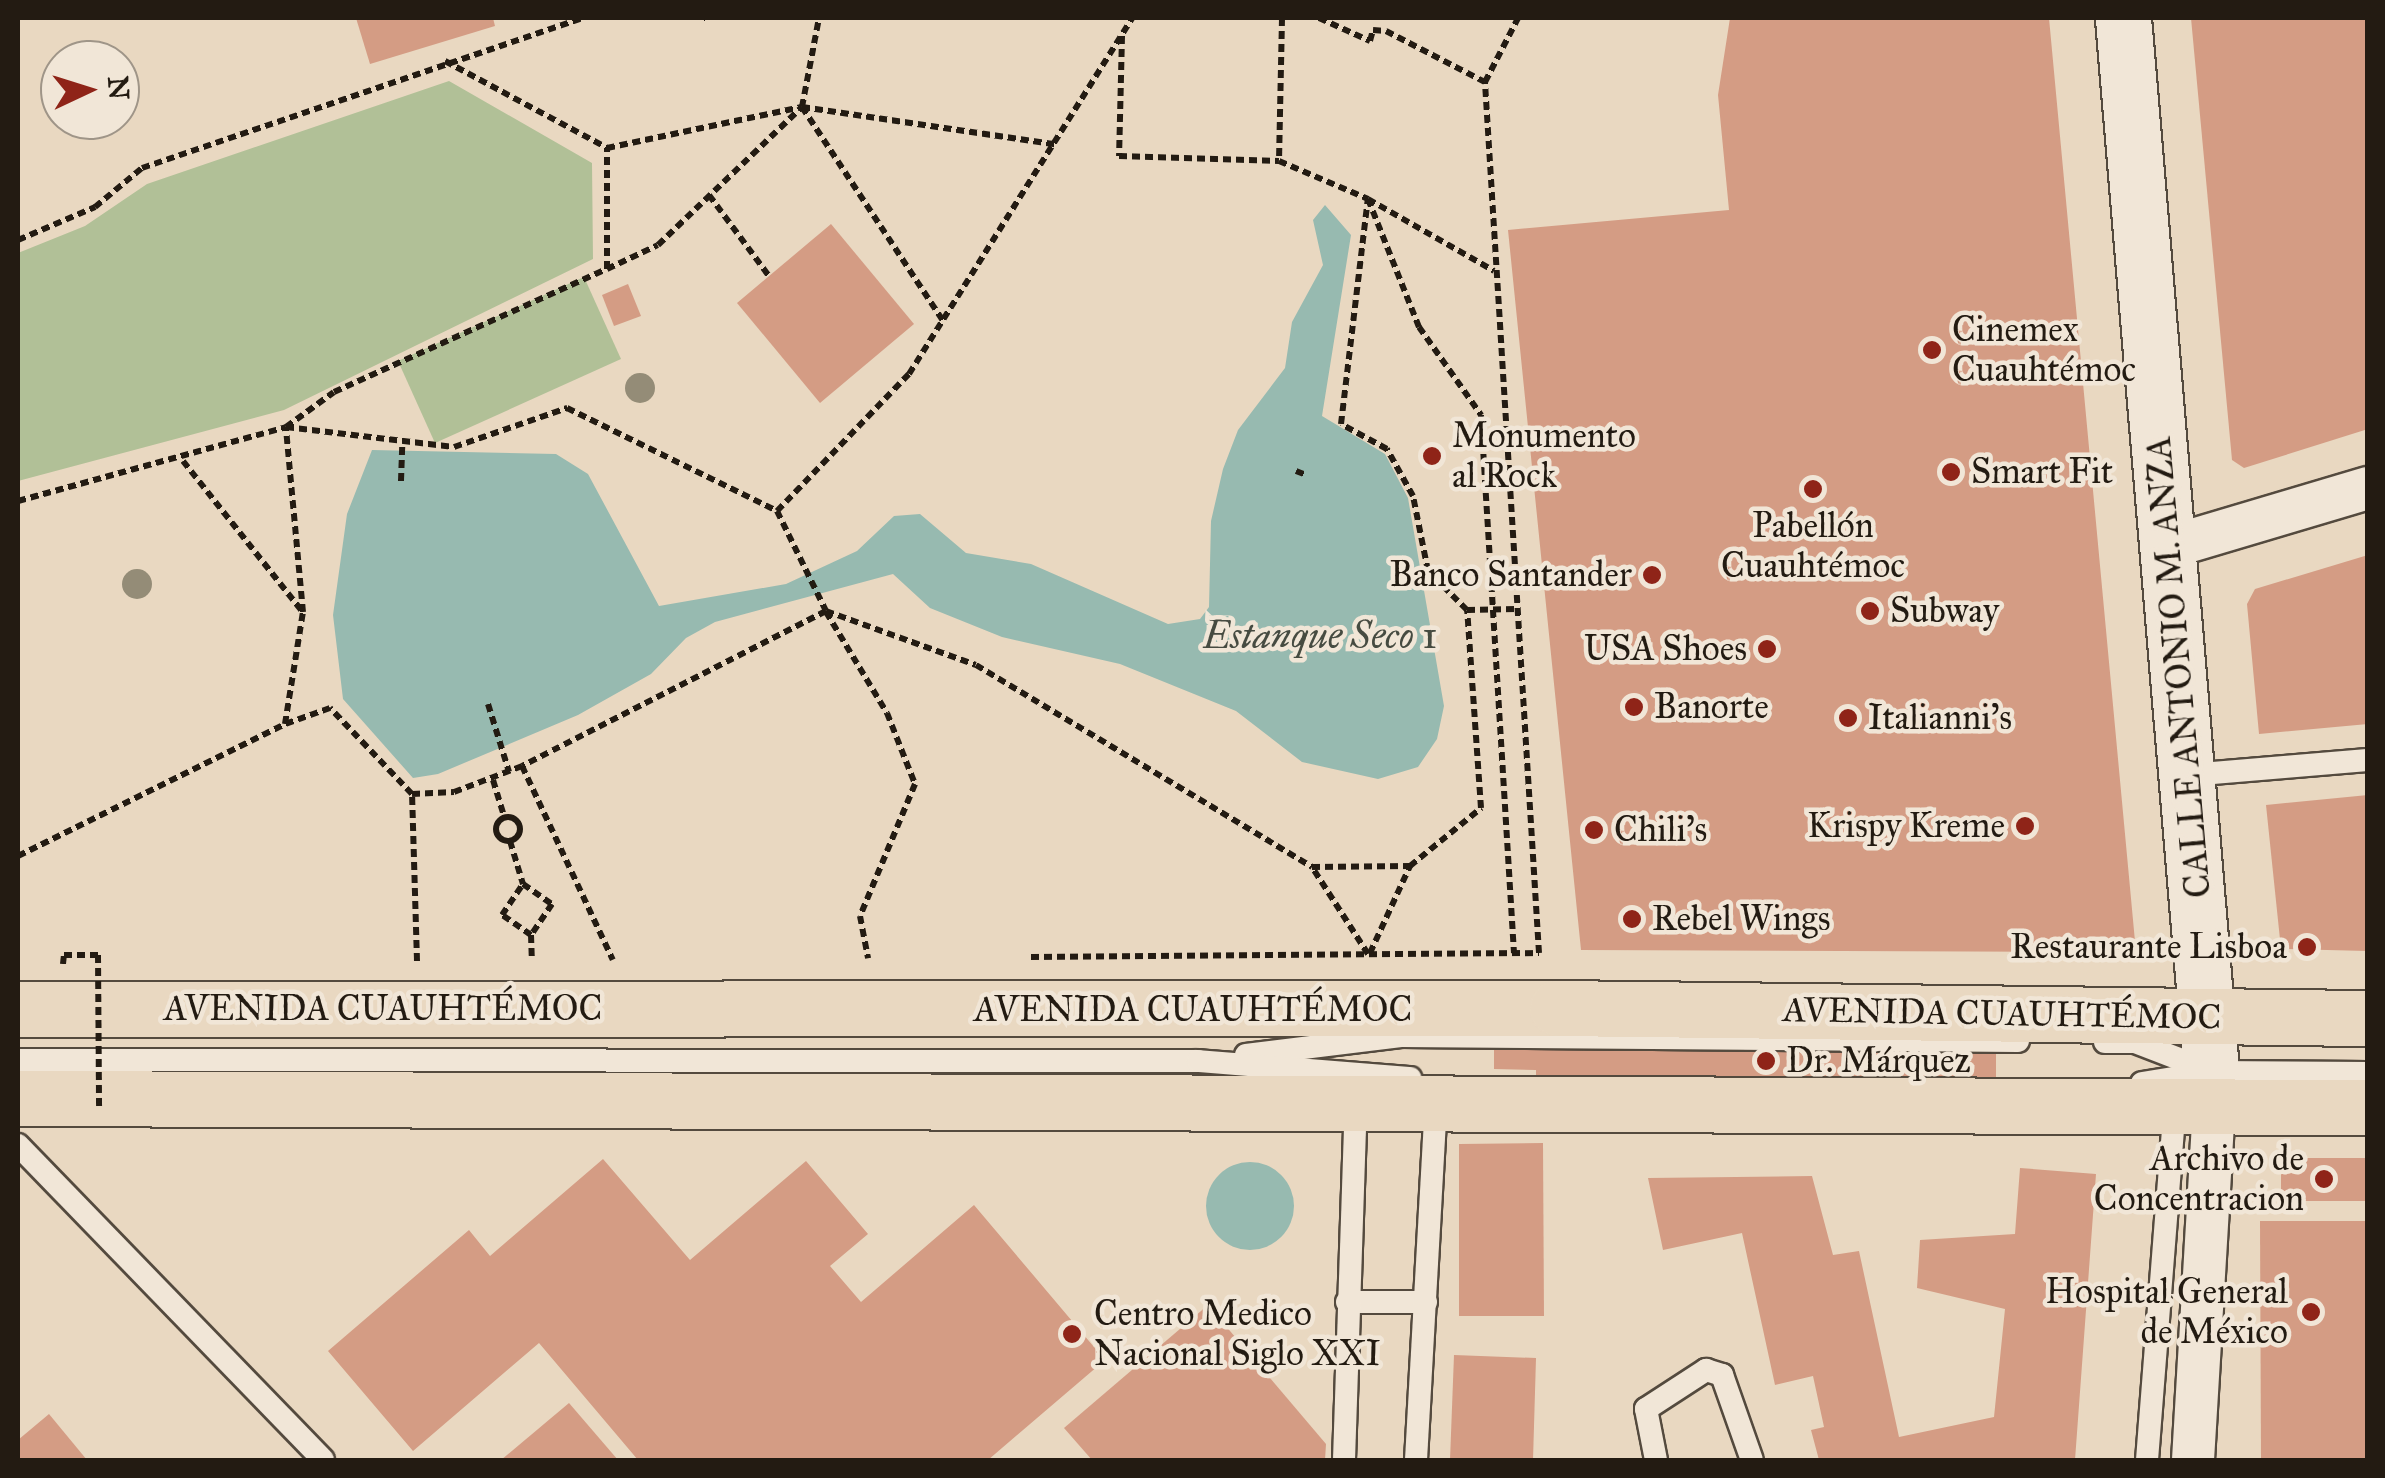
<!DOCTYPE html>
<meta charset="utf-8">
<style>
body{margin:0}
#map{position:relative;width:2385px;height:1478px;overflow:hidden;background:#e9d8c1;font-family:"IM FELL Great Primer",serif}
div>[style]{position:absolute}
.green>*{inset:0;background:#b1c097}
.water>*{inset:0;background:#97bab0}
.round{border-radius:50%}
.building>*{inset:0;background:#d49c84}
.path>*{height:6px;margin-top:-3px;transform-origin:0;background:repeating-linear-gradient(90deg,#231b12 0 8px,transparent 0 13px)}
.path>.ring{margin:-3px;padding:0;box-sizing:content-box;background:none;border:6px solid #231b12;border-radius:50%}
.roads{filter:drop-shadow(2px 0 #544a3e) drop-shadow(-2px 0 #544a3e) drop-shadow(0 2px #544a3e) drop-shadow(0 -2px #544a3e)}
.lane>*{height:22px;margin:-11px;padding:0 11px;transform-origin:11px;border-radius:11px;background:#f1e6d7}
.street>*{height:42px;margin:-21px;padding:0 21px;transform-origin:21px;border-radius:21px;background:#f1e6d7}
.secondary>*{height:55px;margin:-27.5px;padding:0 27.5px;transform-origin:27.5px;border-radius:27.5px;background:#f1e6d7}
.primary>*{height:55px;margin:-27.5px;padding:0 27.5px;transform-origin:27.5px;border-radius:27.5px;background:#e9d8c1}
.path-bridge>*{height:6px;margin-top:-3px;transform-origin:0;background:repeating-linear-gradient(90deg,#231b12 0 8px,transparent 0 13px)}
.trees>*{width:30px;height:30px;margin:-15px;border-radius:50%;background:#948c77}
.dots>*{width:28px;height:28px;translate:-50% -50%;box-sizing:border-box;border:5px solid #f1e6d7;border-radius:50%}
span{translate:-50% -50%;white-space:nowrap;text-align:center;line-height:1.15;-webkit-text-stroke:9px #f1e6d7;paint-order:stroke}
.poi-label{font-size:35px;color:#231b12}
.left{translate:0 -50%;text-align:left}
.right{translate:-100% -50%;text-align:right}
.street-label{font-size:35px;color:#231b12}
.water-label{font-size:38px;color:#464b41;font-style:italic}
.frame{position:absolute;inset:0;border:20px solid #231b12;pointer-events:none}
.north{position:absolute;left:40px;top:40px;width:100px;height:100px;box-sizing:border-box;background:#f1e6d7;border:2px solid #9f9588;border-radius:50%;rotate:86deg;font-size:28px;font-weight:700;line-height:40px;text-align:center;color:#231b12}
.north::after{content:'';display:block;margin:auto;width:35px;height:45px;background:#8f2418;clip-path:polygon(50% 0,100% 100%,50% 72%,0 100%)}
</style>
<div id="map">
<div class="green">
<i style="clip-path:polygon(449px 81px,592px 163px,593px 259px,284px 410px,18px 481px,18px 253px,85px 226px,147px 184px)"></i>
<i style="clip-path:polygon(584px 277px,621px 359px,435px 443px,398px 361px)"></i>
</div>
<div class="water">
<i style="clip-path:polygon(1325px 205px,1351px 235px,1322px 416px,1385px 454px,1408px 498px,1444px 706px,1437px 739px,1418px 767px,1378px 779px,1302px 762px,1236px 711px,1120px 664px,1002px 637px,930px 608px,893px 574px,715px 622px,686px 638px,651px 674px,578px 715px,438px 774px,413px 778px,343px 699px,333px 615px,347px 514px,372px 450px,556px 454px,588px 474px,659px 606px,786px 584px,857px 551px,894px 516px,920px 514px,966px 553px,1031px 564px,1168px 624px,1200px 619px,1209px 607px,1211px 521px,1223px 469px,1238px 430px,1285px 368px,1292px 322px,1323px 265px,1313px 220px)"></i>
<i class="round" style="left:1206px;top:1162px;width:88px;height:88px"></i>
</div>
<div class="building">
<i style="clip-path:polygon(356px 18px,493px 18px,495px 26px,370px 64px)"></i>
<i style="clip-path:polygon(1730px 18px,2049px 18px,2136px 952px,1581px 950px,1508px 230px,1729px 210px,1718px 95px)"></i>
<i style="clip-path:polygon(2191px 18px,2368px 18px,2368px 429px,2244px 468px,2232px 460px)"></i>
<i style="clip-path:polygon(831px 224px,914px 324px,820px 403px,737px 303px)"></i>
<i style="clip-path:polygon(628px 284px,641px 316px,614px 326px,602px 295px)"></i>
<i style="clip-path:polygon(2368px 555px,2368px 724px,2259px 734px,2247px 604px,2255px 589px)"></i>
<i style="clip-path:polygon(2368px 795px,2368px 951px,2281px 949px,2266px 805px)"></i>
<i style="clip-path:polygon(1996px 1041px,1996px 1085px,1536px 1080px,1536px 1070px,1494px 1069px,1494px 1048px)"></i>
<i style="clip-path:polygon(1543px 1143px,1544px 1316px,1459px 1316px,1459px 1144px)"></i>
<i style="clip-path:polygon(2281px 1158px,2368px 1158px,2368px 1201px,2281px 1201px)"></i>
<i style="clip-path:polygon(603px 1159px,690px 1260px,806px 1161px,868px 1234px,830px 1266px,861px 1302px,974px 1205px,1105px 1360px,988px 1460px,638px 1460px,539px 1343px,413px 1451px,328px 1351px,469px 1230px,490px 1256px)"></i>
<i style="clip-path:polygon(2020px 1168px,2096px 1174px,2075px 1460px,1819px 1460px,1811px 1430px,1824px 1427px,1813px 1376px,1775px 1385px,1742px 1233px,1663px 1250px,1648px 1178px,1812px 1176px,1833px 1255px,1859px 1251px,1899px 1437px,1994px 1417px,2005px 1309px,1917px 1288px,1920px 1240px,2015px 1234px)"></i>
<i style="clip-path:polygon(2260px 1221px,2368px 1221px,2368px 1460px,2261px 1460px)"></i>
<i style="clip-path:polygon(1208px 1305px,1326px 1444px,1325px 1460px,1092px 1460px,1064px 1428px)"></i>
<i style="clip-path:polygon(1454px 1355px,1536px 1358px,1533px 1460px,1450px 1460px)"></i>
<i style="clip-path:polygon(569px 1403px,618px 1460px,501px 1460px)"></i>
<i style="clip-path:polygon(49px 1414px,87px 1460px,18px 1460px,18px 1440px)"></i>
</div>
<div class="path">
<i style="left:704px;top:18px;width:1px"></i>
<i style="left:1282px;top:18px;width:143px;rotate:91.2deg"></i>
<i style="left:1279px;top:161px;width:97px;rotate:23.1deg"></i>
<i style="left:1368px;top:199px;width:145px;rotate:29.7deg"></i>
<i style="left:1319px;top:18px;width:56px;rotate:24.3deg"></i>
<i style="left:1370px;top:41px;width:11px;rotate:-75deg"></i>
<i style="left:1373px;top:30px;width:13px;rotate:4deg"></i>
<i style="left:1386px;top:31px;width:111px;rotate:27.3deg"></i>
<i style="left:1122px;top:36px;width:120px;rotate:91.4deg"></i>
<i style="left:1119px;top:156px;width:160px;rotate:1.8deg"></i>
<i style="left:445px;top:61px;width:184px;rotate:28.2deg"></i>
<i style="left:802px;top:107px;width:91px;rotate:-79.2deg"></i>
<i style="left:709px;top:195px;width:101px;rotate:53.5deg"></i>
<i style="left:18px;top:240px;width:84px;rotate:-23.2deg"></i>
<i style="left:95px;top:207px;width:61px;rotate:-39.7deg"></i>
<i style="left:142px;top:168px;width:465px;rotate:-18.8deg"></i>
<i style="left:607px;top:269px;width:56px;rotate:-25.2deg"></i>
<i style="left:658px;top:245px;width:199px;rotate:-43.8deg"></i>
<i style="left:802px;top:107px;width:256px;rotate:56.6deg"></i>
<i style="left:183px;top:461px;width:191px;rotate:51.6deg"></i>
<i style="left:1296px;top:471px;width:9px;rotate:21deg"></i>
<i style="left:401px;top:481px;width:35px;rotate:-88deg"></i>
<i style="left:18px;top:501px;width:278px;rotate:-15.4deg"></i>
<i style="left:286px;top:427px;width:59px;rotate:-36.1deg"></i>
<i style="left:334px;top:392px;width:299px;rotate:-24.3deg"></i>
<i style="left:607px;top:269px;width:121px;rotate:-90deg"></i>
<i style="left:607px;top:148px;width:199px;rotate:-11.9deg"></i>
<i style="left:802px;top:107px;width:259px;rotate:8.4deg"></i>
<i style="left:777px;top:511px;width:190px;rotate:-46.1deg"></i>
<i style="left:909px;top:374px;width:420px;rotate:-57.9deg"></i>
<i style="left:1410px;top:574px;width:18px;rotate:-9deg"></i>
<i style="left:1467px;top:610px;width:49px;rotate:-1.2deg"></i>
<i style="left:826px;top:611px;width:159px;rotate:19.8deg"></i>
<i style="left:976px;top:665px;width:392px;rotate:31deg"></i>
<i style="left:826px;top:612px;width:118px;rotate:58.9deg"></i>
<i style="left:887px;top:713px;width:76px;rotate:68.5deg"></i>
<i style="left:915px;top:784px;width:143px;rotate:112.6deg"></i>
<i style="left:860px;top:916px;width:43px;rotate:79.2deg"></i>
<i style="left:488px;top:704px;width:71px;rotate:72.8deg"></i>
<i style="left:493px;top:780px;width:39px;rotate:73deg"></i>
<i style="left:412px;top:794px;width:42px;rotate:-2.7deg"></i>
<i style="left:454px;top:792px;width:73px;rotate:-20.9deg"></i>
<i class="ring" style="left:496px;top:817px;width:18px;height:18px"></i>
<i style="left:510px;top:841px;width:45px;rotate:73.2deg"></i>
<i style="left:18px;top:856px;width:298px;rotate:-26.3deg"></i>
<i style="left:523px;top:884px;width:35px;rotate:35deg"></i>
<i style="left:552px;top:904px;width:37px;rotate:124deg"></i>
<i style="left:531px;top:935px;width:35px;rotate:-145deg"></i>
<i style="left:502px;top:915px;width:37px;rotate:-56deg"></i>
<i style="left:531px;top:935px;width:24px;rotate:88deg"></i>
<i style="left:1370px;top:953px;width:96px;rotate:-65.3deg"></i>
<i style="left:1368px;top:954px;width:103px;rotate:-122.8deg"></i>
<i style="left:1312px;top:867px;width:98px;rotate:-0.6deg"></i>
<i style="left:1410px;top:866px;width:92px;rotate:-39.2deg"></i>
<i style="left:1481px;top:808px;width:198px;rotate:-94deg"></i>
<i style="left:1467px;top:610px;width:55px;rotate:-135deg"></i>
<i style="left:1428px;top:571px;width:76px;rotate:-101.3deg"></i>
<i style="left:1413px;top:496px;width:54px;rotate:-119deg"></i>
<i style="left:1387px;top:449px;width:52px;rotate:-151.5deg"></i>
<i style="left:1341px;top:424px;width:227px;rotate:-83.2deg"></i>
<i style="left:1368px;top:199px;width:138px;rotate:68.3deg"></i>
<i style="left:1419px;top:327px;width:108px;rotate:54.8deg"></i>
<i style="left:1481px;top:415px;width:539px;rotate:86.49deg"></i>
<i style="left:1031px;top:957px;width:508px;rotate:-0.45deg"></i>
<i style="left:1539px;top:953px;width:873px;rotate:-93.55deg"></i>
<i style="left:1485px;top:82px;width:72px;rotate:-62.7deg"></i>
<i style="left:417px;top:961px;width:167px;rotate:-91.7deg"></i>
<i style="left:412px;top:794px;width:119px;rotate:-133.6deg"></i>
<i style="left:330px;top:708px;width:48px;rotate:160.4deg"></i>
<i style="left:285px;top:724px;width:113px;rotate:-80.9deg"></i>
<i style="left:303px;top:612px;width:186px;rotate:-95.3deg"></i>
<i style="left:286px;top:427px;width:169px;rotate:6.8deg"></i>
<i style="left:454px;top:447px;width:120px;rotate:-19deg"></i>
<i style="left:567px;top:408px;width:234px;rotate:26.1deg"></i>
<i style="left:777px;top:511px;width:111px;rotate:63.9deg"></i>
<i style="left:826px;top:611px;width:341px;rotate:153deg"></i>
<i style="left:522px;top:766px;width:214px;rotate:64.9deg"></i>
<i style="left:63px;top:964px;width:9px;rotate:-84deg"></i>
<i style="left:64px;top:955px;width:34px"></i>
</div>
<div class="roads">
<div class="lane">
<i style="left:2188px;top:775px;width:181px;rotate:-4.8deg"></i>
<i style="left:2105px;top:1042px;width:30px"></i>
<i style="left:2135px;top:1042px;width:78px;rotate:21deg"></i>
<i style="left:1246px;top:1055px;width:156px;rotate:-7deg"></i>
<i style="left:1401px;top:1036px;width:617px;rotate:0.46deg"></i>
<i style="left:18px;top:1060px;width:1180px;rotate:0.05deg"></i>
<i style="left:1198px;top:1061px;width:213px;rotate:4.6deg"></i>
<i style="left:2142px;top:1083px;width:70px;rotate:-9.1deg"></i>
<i style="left:2211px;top:1072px;width:157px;rotate:0.4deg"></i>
<i style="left:18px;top:1145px;width:438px;rotate:45.9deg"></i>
<i style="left:1347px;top:1302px;width:79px"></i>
<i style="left:1344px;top:1460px;width:358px;rotate:-88.1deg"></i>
<i style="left:1416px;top:1460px;width:358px;rotate:-86.8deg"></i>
<i style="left:1656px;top:1460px;width:52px;rotate:-101.1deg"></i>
<i style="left:1646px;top:1409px;width:72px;rotate:-33deg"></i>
<i style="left:1706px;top:1370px;width:17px;rotate:17deg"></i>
<i style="left:1722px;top:1375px;width:90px;rotate:70.6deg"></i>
<i style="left:2147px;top:1460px;width:356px;rotate:-85.5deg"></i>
</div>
<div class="street">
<i style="left:2170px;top:547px;width:207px;rotate:-16.6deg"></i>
<i style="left:2193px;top:1460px;width:355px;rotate:-86.6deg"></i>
</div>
<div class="secondary">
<i style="left:2123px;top:18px;width:1092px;rotate:85.22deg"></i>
</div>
<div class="primary">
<i style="left:18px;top:1009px;width:1539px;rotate:-0.04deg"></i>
<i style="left:1557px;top:1008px;width:811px;rotate:0.71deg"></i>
<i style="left:18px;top:1098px;width:2350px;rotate:0.22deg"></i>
</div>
</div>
<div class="path-bridge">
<i style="left:98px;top:955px;width:153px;rotate:89.6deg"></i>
</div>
<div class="trees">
<i style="left:640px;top:388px"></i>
<i style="left:137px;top:584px"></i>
</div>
<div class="dots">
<i style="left:1932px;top:350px;background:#8f2418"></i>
<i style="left:1432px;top:456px;background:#8f2418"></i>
<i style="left:1951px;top:472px;background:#8f2418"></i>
<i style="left:1813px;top:489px;background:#8f2418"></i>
<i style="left:1652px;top:575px;background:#8f2418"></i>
<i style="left:1870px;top:611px;background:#8f2418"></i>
<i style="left:1767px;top:649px;background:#8f2418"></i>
<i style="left:1634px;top:707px;background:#8f2418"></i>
<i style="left:1848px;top:718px;background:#8f2418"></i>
<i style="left:2025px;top:826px;background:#8f2418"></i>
<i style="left:1594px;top:830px;background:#8f2418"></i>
<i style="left:1632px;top:919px;background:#8f2418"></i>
<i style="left:2307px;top:947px;background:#8f2418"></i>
<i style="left:1766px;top:1061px;background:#8f2418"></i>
<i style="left:2324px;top:1179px;background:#8f2418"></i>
<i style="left:2311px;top:1312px;background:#8f2418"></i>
<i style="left:1072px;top:1334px;background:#8f2418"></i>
</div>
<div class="poi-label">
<span class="left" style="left:1952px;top:350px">Cinemex<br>Cuauhtémoc</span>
<span class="left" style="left:1452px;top:456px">Monumento<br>al Rock</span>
<span class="left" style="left:1971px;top:472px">Smart Fit</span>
<span style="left:1813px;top:546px">Pabellón<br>Cuauhtémoc</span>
<span class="right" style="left:1632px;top:575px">Banco Santander</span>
<span class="left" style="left:1890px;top:611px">Subway</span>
<span class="right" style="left:1747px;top:649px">USA Shoes</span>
<span class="left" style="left:1654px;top:707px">Banorte</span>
<span class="left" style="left:1868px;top:718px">Italianni's</span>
<span class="right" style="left:2005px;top:826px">Krispy Kreme</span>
<span class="left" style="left:1614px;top:830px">Chili's</span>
<span class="left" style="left:1652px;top:919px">Rebel Wings</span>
<span class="right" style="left:2287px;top:947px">Restaurante Lisboa</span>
<span class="left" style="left:1786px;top:1061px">Dr. Márquez</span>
<span class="right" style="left:2304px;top:1179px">Archivo de<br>Concentracion</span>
<span class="right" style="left:2288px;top:1312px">Hospital General<br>de México</span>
<span class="left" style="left:1094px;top:1334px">Centro Medico<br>Nacional Siglo XXI</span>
</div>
<div class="street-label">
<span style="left:2179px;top:667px;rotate:-95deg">CALLE ANTONIO M. ANZA</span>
<span style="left:383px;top:1009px">AVENIDA CUAUHTÉMOC</span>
<span style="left:1193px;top:1010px">AVENIDA CUAUHTÉMOC</span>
<span style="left:2002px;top:1014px;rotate:1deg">AVENIDA CUAUHTÉMOC</span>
</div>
<div class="water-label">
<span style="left:1320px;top:636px">Estanque Seco 1</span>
</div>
<div class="frame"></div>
<div class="north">N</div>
</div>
